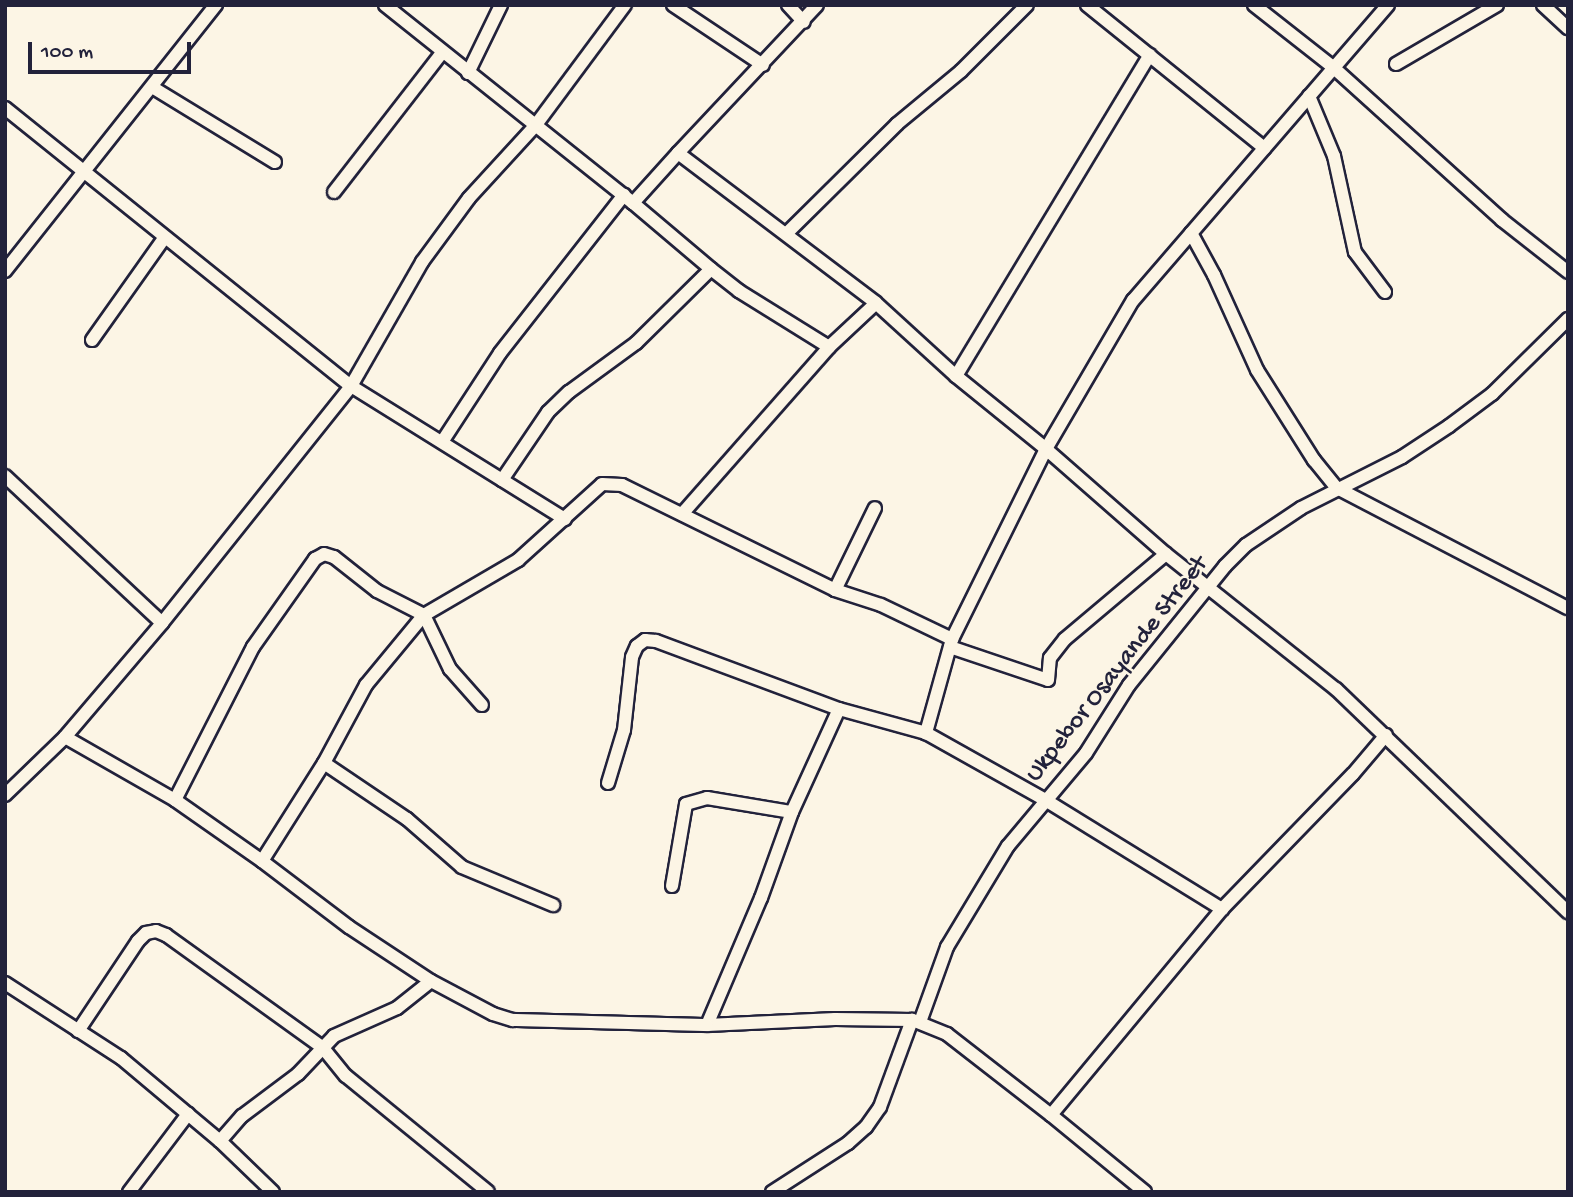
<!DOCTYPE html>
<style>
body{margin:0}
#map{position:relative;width:1573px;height:1197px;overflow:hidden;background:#fcf5e5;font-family:"Gochi Hand",sans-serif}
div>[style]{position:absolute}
.roads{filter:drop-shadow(2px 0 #22223b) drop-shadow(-2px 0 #22223b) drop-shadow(0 2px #22223b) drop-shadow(0 -2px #22223b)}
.minor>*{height:12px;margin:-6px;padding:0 6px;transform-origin:6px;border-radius:6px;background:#fcf5e5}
span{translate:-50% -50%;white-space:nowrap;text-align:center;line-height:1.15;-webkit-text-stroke:5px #fcf5e5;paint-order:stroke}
.street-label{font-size:26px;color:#22223b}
.frame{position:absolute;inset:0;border:7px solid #22223b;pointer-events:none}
.scale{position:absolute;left:28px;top:42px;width:163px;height:32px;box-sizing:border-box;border:4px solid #22223b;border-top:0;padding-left:9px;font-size:21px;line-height:24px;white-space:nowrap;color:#22223b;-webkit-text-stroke:5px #fcf5e5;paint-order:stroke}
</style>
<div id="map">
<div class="roads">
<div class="minor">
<i style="left:385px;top:5px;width:317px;rotate:38.6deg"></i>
<i style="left:633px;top:203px;width:102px;rotate:40.2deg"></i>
<i style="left:711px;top:269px;width:36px;rotate:38deg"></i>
<i style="left:739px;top:291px;width:106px;rotate:31.9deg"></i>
<i style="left:673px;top:5px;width:108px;rotate:33.7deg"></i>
<i style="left:788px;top:5px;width:23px;rotate:47deg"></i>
<i style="left:1087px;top:5px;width:228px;rotate:38.9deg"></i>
<i style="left:1254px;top:5px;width:102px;rotate:38.2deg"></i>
<i style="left:1334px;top:68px;width:227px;rotate:42.1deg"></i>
<i style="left:1502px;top:220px;width:84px;rotate:38.2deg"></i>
<i style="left:1388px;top:5px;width:390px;rotate:130.8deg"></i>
<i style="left:1133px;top:300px;width:173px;rotate:120.3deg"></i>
<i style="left:1046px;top:449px;width:159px;rotate:41.2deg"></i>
<i style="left:1166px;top:554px;width:217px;rotate:38.5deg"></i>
<i style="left:1336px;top:689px;width:322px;rotate:43.9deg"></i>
<i style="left:1543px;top:5px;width:34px;rotate:43deg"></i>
<i style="left:1396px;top:64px;width:117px;rotate:-30.3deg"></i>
<i style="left:468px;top:73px;width:76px;rotate:-64.1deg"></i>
<i style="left:152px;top:87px;width:144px;rotate:31.4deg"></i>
<i style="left:1309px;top:96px;width:65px;rotate:67.4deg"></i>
<i style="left:1334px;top:156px;width:98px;rotate:77.7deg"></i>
<i style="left:1355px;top:252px;width:50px;rotate:53.1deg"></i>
<i style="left:5px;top:108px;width:444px;rotate:38.8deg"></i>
<i style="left:351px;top:386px;width:252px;rotate:31.9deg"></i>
<i style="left:678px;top:153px;width:203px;rotate:-46.8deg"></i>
<i style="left:334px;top:192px;width:176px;rotate:-52.2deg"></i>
<i style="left:633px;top:203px;width:67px;rotate:-48deg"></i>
<i style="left:678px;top:153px;width:248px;rotate:37.1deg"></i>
<i style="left:876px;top:303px;width:108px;rotate:42.4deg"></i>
<i style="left:956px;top:376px;width:116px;rotate:39deg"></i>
<i style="left:1046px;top:449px;width:212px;rotate:116.3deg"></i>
<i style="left:952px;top:639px;width:98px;rotate:105.5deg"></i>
<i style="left:787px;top:233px;width:155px;rotate:-44.7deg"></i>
<i style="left:897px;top:124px;width:83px;rotate:-39.6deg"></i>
<i style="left:961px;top:71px;width:93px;rotate:-45deg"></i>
<i style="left:1191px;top:233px;width:48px;rotate:61.3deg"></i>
<i style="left:1214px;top:275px;width:104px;rotate:65.6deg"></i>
<i style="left:1257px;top:370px;width:107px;rotate:57.7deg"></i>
<i style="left:1314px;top:460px;width:36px;rotate:51deg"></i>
<i style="left:1337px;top:488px;width:260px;rotate:27.5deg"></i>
<i style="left:5px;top:271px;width:340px;rotate:-51.6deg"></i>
<i style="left:92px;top:340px;width:126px;rotate:-54.7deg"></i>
<i style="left:956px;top:376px;width:375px;rotate:-58.9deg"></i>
<i style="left:442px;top:442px;width:106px;rotate:-56.9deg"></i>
<i style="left:500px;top:353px;width:201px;rotate:-51.9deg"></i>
<i style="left:5px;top:476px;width:215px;rotate:43.1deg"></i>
<i style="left:502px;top:480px;width:82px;rotate:-55.9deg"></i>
<i style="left:548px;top:412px;width:29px;rotate:-44deg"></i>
<i style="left:569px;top:392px;width:83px;rotate:-36.2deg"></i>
<i style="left:636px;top:343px;width:105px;rotate:-44.6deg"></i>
<i style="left:682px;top:514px;width:222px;rotate:-48.6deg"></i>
<i style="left:829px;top:347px;width:64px;rotate:-43.1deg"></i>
<i style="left:835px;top:590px;width:91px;rotate:-64deg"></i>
<i style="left:950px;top:647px;width:103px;rotate:18.6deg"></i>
<i style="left:1048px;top:680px;width:22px;rotate:-85deg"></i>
<i style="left:1050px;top:658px;width:24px;rotate:-52deg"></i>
<i style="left:1065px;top:639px;width:132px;rotate:-40.1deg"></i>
<i style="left:65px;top:737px;width:127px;rotate:29.8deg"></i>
<i style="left:175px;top:800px;width:106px;rotate:35deg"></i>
<i style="left:262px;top:861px;width:109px;rotate:37.2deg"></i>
<i style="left:349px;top:927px;width:98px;rotate:33.4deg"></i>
<i style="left:324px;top:763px;width:100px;rotate:34deg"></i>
<i style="left:407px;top:819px;width:73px;rotate:41.1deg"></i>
<i style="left:462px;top:867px;width:99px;rotate:22.7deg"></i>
<i style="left:608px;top:783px;width:55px;rotate:-73.2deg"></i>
<i style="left:624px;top:730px;width:73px;rotate:-83.7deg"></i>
<i style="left:632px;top:657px;width:12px;rotate:-66deg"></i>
<i style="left:637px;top:646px;width:10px;rotate:-37deg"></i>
<i style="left:645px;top:640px;width:11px;rotate:5deg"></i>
<i style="left:656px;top:641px;width:195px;rotate:20.4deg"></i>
<i style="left:5px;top:795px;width:83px;rotate:-44deg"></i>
<i style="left:65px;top:737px;width:150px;rotate:-49.6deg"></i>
<i style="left:162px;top:623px;width:303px;rotate:-51.4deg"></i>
<i style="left:351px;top:386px;width:143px;rotate:-60.2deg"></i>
<i style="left:422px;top:262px;width:79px;rotate:-53.7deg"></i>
<i style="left:469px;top:198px;width:98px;rotate:-47.5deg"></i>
<i style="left:535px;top:126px;width:151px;rotate:-53.4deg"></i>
<i style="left:175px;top:800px;width:172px;rotate:-63deg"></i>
<i style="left:253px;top:647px;width:108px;rotate:-54.8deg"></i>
<i style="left:315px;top:559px;width:10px;rotate:-29deg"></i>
<i style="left:324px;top:554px;width:10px;rotate:17deg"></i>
<i style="left:334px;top:557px;width:55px;rotate:38.3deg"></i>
<i style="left:377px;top:591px;width:53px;rotate:27.1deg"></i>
<i style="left:424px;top:615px;width:60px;rotate:64.3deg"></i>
<i style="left:450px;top:669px;width:48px;rotate:48.4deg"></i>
<i style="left:262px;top:861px;width:116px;rotate:-57.7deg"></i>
<i style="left:324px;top:763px;width:89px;rotate:-61.7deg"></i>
<i style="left:366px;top:685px;width:91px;rotate:-50.4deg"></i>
<i style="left:424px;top:615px;width:109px;rotate:-30.3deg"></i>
<i style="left:518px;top:560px;width:113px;rotate:-42.1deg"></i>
<i style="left:602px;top:484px;width:20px;rotate:3deg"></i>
<i style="left:622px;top:485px;width:237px;rotate:26.2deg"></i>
<i style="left:835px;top:590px;width:48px;rotate:18.1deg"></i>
<i style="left:881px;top:605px;width:79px;rotate:25.6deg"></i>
<i style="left:672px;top:886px;width:83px;rotate:-80.3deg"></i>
<i style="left:686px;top:804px;width:22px;rotate:-16deg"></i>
<i style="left:707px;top:798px;width:86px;rotate:9.4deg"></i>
<i style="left:5px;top:983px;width:138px;rotate:32.9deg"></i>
<i style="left:121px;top:1058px;width:129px;rotate:40deg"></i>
<i style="left:920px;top:1022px;width:80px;rotate:-70.2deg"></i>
<i style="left:947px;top:947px;width:118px;rotate:-58.9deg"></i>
<i style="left:1008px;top:846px;width:121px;rotate:-50deg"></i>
<i style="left:1086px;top:753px;width:80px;rotate:-57.7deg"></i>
<i style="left:1129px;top:685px;width:153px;rotate:-51.1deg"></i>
<i style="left:1225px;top:566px;width:30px;rotate:-45deg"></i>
<i style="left:1246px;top:545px;width:66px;rotate:-33.9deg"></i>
<i style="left:1301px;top:508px;width:113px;rotate:-26.8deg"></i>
<i style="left:1402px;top:457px;width:56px;rotate:-33.4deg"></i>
<i style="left:1449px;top:426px;width:54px;rotate:-36.7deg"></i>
<i style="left:1492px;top:394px;width:107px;rotate:-44.6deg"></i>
<i style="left:78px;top:1031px;width:108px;rotate:-56.3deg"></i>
<i style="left:138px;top:941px;width:11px;rotate:-45deg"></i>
<i style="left:146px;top:933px;width:10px;rotate:-11deg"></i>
<i style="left:156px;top:931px;width:11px;rotate:22deg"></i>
<i style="left:166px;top:935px;width:193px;rotate:35.7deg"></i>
<i style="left:323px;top:1048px;width:36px;rotate:51deg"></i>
<i style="left:346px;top:1076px;width:183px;rotate:39.2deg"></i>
<i style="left:1051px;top:1115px;width:132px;rotate:-142.1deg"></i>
<i style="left:947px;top:1034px;width:38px;rotate:-158deg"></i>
<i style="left:912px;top:1020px;width:77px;rotate:-179.3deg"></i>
<i style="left:835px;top:1019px;width:128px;rotate:177.3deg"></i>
<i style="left:707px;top:1025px;width:138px;rotate:-67deg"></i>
<i style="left:761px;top:898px;width:91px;rotate:-70.2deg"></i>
<i style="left:792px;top:812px;width:113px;rotate:-65.5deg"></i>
<i style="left:839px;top:709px;width:90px;rotate:15.4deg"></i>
<i style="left:926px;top:733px;width:139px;rotate:29.3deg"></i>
<i style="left:1047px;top:801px;width:206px;rotate:31.7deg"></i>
<i style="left:129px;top:1192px;width:98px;rotate:-52.9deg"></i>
<i style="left:273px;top:1192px;width:74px;rotate:-136.1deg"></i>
<i style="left:220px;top:1141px;width:33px;rotate:-49deg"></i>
<i style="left:242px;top:1116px;width:70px;rotate:-36.9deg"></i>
<i style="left:298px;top:1074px;width:52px;rotate:-46.5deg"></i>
<i style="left:334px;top:1036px;width:69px;rotate:-24deg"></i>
<i style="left:397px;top:1008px;width:43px;rotate:-38.5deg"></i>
<i style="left:431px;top:981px;width:70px;rotate:28deg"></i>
<i style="left:493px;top:1014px;width:21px;rotate:17deg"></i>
<i style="left:513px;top:1020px;width:194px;rotate:1.5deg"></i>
<i style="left:772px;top:1192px;width:90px;rotate:-32.8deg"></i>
<i style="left:848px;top:1143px;width:24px;rotate:-42deg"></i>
<i style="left:866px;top:1127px;width:24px;rotate:-55deg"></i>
<i style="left:880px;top:1107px;width:93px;rotate:-69.8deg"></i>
<i style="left:1145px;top:1192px;width:122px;rotate:-140.7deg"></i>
<i style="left:1051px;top:1115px;width:268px;rotate:-50.3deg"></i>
<i style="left:1222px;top:909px;width:188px;rotate:-45.9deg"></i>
<i style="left:1353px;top:774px;width:51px;rotate:-49.8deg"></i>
</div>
</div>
<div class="street-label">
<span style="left:1118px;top:670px;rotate:-52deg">Ukpebor Osayande Street</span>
</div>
<div class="frame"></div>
<div class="scale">100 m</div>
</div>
